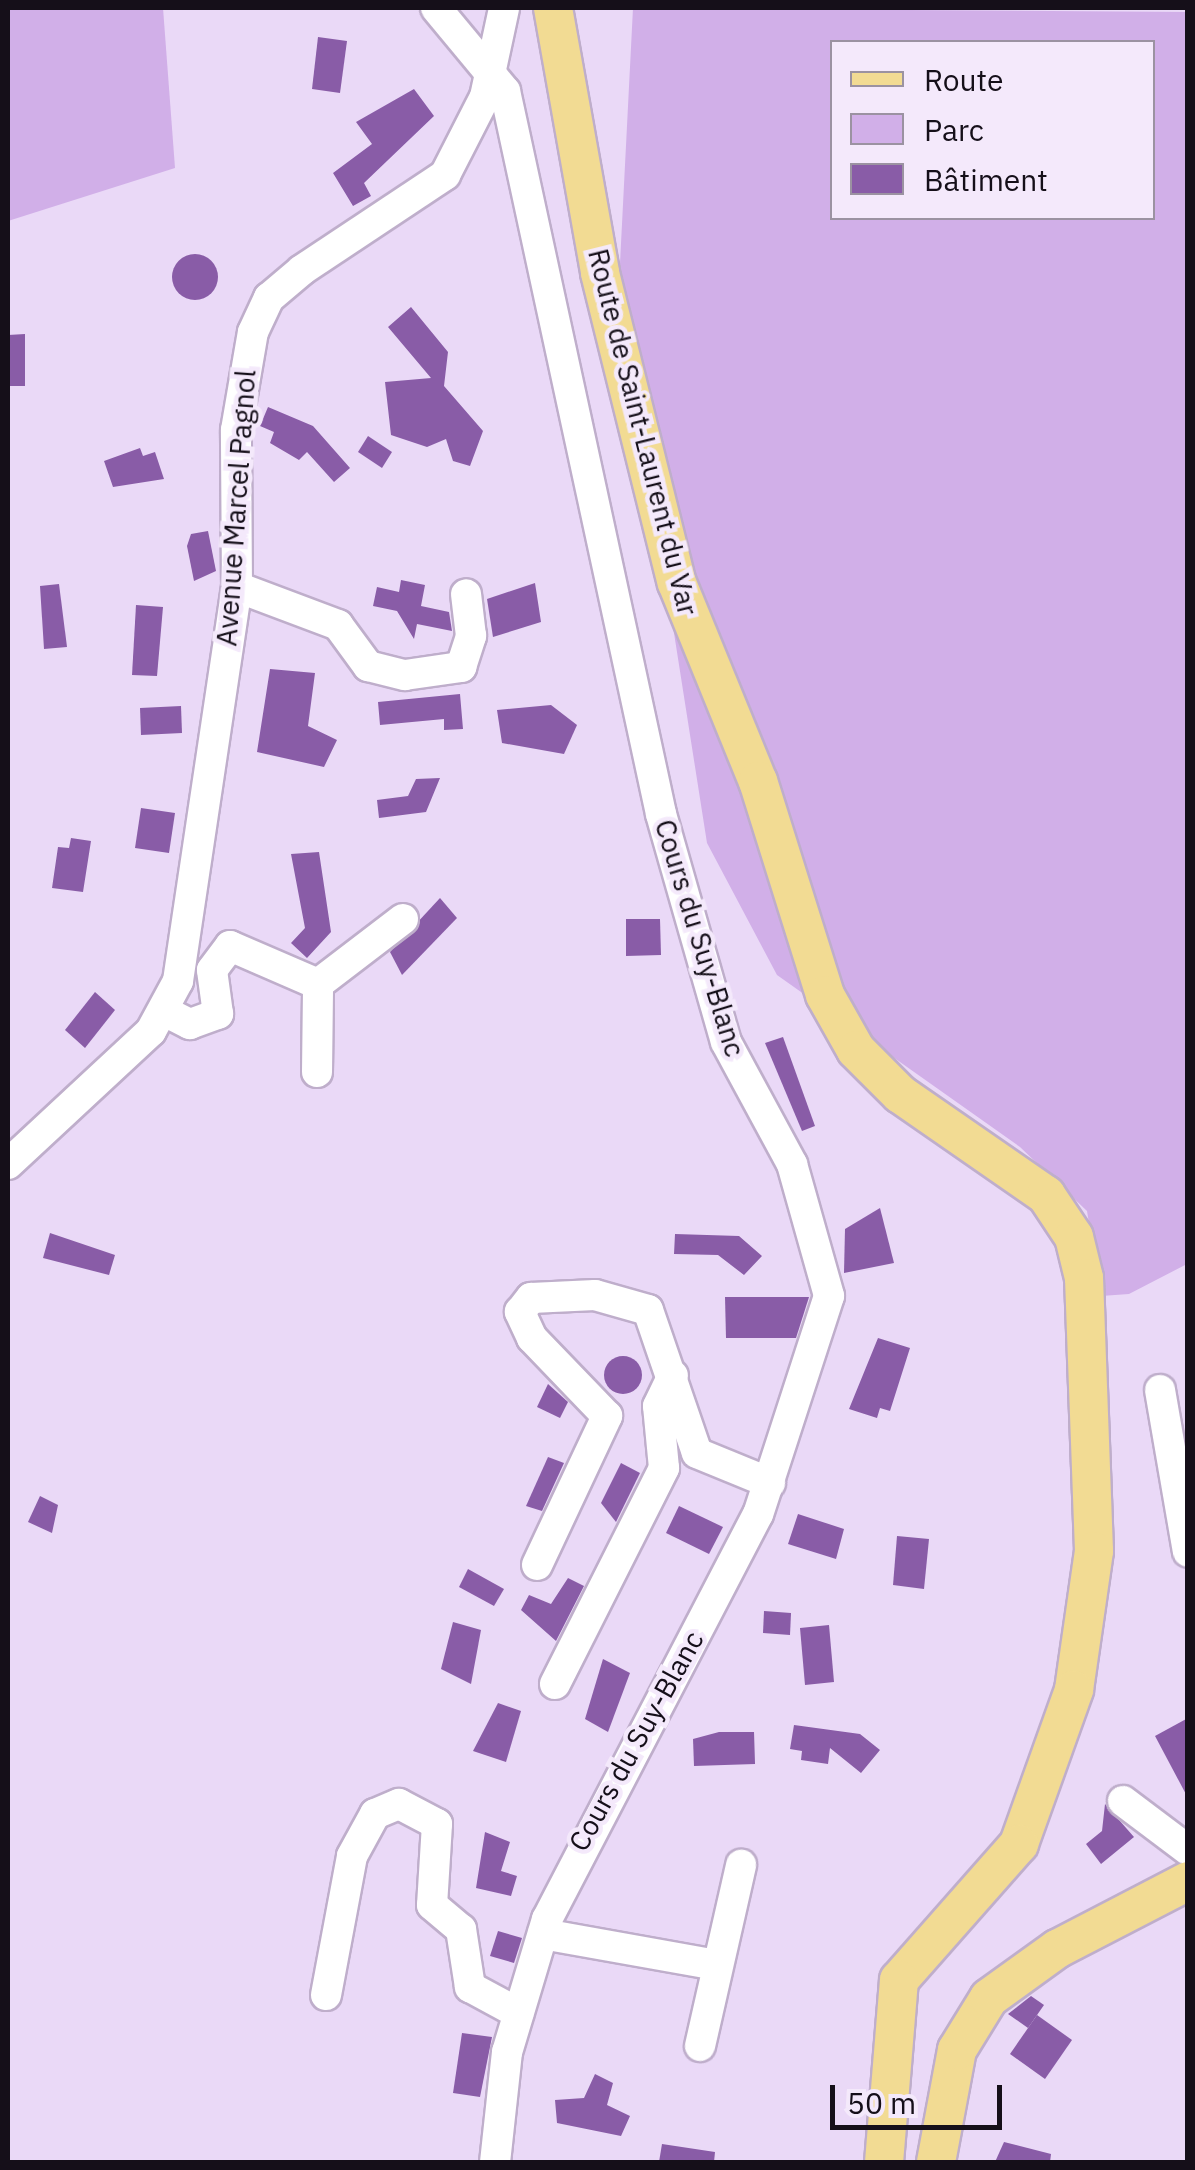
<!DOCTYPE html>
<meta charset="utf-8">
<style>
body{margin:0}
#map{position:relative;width:1195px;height:2170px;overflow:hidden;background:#ead9f7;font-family:"IBM Plex Sans",sans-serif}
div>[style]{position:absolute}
.green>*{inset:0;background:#d1afe8}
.building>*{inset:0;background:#895ca7}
.round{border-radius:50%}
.roads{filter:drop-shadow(2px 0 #bfaecb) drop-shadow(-2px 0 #bfaecb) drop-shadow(0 2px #bfaecb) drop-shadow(0 -2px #bfaecb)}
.minor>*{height:30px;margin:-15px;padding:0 15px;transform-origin:15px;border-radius:15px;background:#fff}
.major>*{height:38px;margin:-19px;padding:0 19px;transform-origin:19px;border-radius:19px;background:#f2db93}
span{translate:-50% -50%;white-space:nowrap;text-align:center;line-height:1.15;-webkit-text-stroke:9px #f4e9fb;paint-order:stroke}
.street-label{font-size:28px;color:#150f19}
.frame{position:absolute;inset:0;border:10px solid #150f19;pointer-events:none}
.legend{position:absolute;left:830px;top:40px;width:325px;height:180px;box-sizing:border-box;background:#f4e9fb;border:2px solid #9b92a1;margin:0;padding:12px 18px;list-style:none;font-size:30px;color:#150f19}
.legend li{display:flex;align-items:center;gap:20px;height:50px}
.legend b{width:50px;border:2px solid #9b92a1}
.scale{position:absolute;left:830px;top:2085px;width:172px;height:45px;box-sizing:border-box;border:5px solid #150f19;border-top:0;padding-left:12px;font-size:30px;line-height:35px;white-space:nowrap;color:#150f19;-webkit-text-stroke:8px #f4e9fb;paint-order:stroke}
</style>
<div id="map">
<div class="green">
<i style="clip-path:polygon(8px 8px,163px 8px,175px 168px,8px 221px)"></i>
<i style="clip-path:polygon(evenodd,633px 8px,1188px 12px,1187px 1264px,1129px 1294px,1101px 1296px,1087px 1211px,1020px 1147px,777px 975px,707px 843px,619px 283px,633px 8px,832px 42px,1152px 42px,1152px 218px,832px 218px,832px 42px)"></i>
</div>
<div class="building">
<i style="clip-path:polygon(318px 37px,347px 41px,340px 93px,312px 89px)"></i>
<i style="clip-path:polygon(414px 89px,434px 116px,364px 183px,371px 196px,353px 206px,333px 173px,372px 144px,356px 122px)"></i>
<i class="round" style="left:172px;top:254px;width:46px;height:46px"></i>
<i style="clip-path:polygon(411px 307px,448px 352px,444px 386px,483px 431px,470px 466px,453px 461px,446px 439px,427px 447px,391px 435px,385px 382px,431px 378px,388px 327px)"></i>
<i style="clip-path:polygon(25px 334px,25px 386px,8px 386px,8px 335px)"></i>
<i style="clip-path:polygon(268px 407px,313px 426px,350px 468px,334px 482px,307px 452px,299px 460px,270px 443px,274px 432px,260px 426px)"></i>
<i style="clip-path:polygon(368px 436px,392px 452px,382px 468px,358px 452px)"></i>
<i style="clip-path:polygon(140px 448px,143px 456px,155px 452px,164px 479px,113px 487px,104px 461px)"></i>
<i style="clip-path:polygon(208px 531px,216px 571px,194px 581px,187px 546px,191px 534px)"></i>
<i style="clip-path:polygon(401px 580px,425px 585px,421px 606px,449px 612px,452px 631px,417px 624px,414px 639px,397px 611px,373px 606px,377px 587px,399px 592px)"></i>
<i style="clip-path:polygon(535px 583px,541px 622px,493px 637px,487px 599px)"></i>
<i style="clip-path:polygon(59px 584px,67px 647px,44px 649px,40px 586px)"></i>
<i style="clip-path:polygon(136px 605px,163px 607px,157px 676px,132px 675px)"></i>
<i style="clip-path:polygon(270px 669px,315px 673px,308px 726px,337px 740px,324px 767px,257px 752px)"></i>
<i style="clip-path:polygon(460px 694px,463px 729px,444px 730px,444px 719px,380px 725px,378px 702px)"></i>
<i style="clip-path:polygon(551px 705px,577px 725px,564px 754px,502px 743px,497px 710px)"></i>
<i style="clip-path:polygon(181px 706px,182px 733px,141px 735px,140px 708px)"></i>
<i style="clip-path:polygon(440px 778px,426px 812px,379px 818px,377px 800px,408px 796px,416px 779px)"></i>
<i style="clip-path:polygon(141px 808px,175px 813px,169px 853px,135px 848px)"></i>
<i style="clip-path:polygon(71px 838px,91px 841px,83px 892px,52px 888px,58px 847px,69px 848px)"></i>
<i style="clip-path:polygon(319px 852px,331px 932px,307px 958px,291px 943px,305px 928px,291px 854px)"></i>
<i style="clip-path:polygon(440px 898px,457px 918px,402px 975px,390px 952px)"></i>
<i style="clip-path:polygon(626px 919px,660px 919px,661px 955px,626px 956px)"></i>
<i style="clip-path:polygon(95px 992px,115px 1010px,85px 1048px,65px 1030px)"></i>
<i style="clip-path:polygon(783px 1037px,815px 1126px,802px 1131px,765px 1043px)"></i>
<i style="clip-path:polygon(880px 1208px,894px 1263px,844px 1273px,845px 1229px)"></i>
<i style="clip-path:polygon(50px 1233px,115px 1255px,109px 1275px,43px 1258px)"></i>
<i style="clip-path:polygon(675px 1234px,739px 1236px,762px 1256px,744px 1275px,718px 1255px,674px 1254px)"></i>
<i style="clip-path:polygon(725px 1297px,809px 1297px,796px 1338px,726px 1338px)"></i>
<i style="clip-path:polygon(878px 1338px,910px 1348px,890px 1411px,880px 1408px,877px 1418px,849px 1409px)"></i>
<i class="round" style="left:604px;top:1356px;width:38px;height:38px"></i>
<i style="clip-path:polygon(548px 1384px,568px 1402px,560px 1418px,537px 1407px)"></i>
<i style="clip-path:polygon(548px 1457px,564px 1463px,542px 1511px,526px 1506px)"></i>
<i style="clip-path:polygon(621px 1463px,640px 1473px,616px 1522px,601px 1503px)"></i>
<i style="clip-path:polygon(40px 1496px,58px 1505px,52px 1533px,28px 1522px)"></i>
<i style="clip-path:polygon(679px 1506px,723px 1527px,709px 1554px,666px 1533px)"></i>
<i style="clip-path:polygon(798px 1514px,844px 1529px,836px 1559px,788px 1544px)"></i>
<i style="clip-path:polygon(897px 1536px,929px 1539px,924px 1589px,893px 1585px)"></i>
<i style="clip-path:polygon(468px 1569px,504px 1589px,494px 1606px,459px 1587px)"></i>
<i style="clip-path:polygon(568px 1578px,584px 1586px,556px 1641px,521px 1610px,529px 1595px,551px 1604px)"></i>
<i style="clip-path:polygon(764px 1611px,791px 1613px,790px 1635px,763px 1633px)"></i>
<i style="clip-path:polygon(453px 1622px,481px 1630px,471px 1684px,441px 1669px)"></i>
<i style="clip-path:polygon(829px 1625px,834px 1682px,805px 1685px,800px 1628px)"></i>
<i style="clip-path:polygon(603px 1659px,630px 1673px,608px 1732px,585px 1719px)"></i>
<i style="clip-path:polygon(498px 1703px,521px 1711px,506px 1762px,473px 1751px)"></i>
<i style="clip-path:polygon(1188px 1718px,1188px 1798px,1155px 1736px)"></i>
<i style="clip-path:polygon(794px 1725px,860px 1734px,880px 1750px,861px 1773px,830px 1748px,828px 1764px,801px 1760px,802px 1751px,790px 1749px)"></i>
<i style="clip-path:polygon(719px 1732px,754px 1732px,755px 1764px,694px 1766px,693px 1739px)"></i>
<i style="clip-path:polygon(1105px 1804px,1134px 1837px,1101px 1864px,1086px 1844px,1102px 1831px)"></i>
<i style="clip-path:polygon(485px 1832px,510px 1842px,501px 1871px,517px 1876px,511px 1896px,476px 1888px)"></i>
<i style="clip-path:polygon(498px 1931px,522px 1938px,514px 1963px,490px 1956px)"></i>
<i style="clip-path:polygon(1031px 1996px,1044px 2005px,1028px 2028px,1008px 2014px)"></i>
<i style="clip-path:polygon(1037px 2015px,1072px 2040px,1045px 2079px,1010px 2054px)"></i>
<i style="clip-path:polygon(462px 2033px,492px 2037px,480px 2097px,453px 2093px)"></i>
<i style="clip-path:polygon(595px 2074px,613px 2083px,607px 2105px,630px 2116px,621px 2136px,557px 2123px,555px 2100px,584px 2098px)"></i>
<i style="clip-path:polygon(1004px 2142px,1051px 2154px,1050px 2162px,995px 2162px)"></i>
<i style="clip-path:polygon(662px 2144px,715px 2152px,714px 2162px,659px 2162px)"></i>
</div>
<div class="roads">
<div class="minor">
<i style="left:436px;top:8px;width:108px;rotate:50.3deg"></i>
<i style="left:505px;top:91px;width:740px;rotate:77.82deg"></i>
<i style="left:661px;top:814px;width:237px;rotate:74.1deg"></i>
<i style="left:726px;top:1042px;width:139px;rotate:61.6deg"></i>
<i style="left:792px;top:1164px;width:137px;rotate:74.3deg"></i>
<i style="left:829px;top:1296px;width:229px;rotate:108deg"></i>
<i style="left:758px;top:1514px;width:457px;rotate:117.5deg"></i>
<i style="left:547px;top:1919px;width:139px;rotate:106.7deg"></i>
<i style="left:507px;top:2052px;width:111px;rotate:96.2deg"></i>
<i style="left:237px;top:587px;width:108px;rotate:20.6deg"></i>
<i style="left:338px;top:625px;width:51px;rotate:53.8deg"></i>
<i style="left:368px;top:666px;width:38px;rotate:14deg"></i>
<i style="left:405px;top:675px;width:57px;rotate:-8.1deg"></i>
<i style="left:461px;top:667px;width:33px;rotate:-72deg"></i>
<i style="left:471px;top:636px;width:42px;rotate:-96.8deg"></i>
<i style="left:164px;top:1011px;width:29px;rotate:27deg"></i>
<i style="left:190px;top:1024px;width:30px;rotate:-20deg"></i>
<i style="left:218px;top:1014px;width:44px;rotate:-97.8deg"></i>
<i style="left:212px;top:970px;width:30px;rotate:-53deg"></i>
<i style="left:230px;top:946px;width:96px;rotate:23.4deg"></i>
<i style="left:318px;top:984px;width:107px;rotate:-37.4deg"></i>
<i style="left:317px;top:1072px;width:88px;rotate:-89.3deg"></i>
<i style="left:8px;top:1164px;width:195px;rotate:-42.9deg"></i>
<i style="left:151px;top:1031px;width:57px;rotate:-61.6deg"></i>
<i style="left:178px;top:981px;width:398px;rotate:-81.5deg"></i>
<i style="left:237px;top:587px;width:157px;rotate:-90.4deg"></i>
<i style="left:236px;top:430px;width:99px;rotate:-80.2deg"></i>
<i style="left:253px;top:332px;width:38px;rotate:-65deg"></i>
<i style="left:269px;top:298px;width:43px;rotate:-40.3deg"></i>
<i style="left:302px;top:270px;width:172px;rotate:-33.6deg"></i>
<i style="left:445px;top:175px;width:88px;rotate:-62.9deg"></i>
<i style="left:485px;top:97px;width:91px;rotate:-77.9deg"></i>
<i style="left:1160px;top:1390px;width:164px;rotate:80.2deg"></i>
<i style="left:537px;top:1565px;width:165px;rotate:-64.8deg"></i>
<i style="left:607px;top:1416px;width:108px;rotate:-133.9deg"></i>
<i style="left:532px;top:1338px;width:29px;rotate:-115deg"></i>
<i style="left:520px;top:1312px;width:18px;rotate:-52deg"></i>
<i style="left:531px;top:1298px;width:64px;rotate:-2.7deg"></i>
<i style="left:595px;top:1295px;width:55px;rotate:15.8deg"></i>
<i style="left:648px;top:1310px;width:151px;rotate:71.1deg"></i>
<i style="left:697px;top:1453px;width:79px;rotate:22.3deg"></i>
<i style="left:555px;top:1684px;width:242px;rotate:-63.2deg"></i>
<i style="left:664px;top:1468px;width:62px;rotate:-95.5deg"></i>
<i style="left:658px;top:1406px;width:34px;rotate:-64deg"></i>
<i style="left:1123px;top:1801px;width:81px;rotate:37deg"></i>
<i style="left:543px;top:1934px;width:177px;rotate:10.1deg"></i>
<i style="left:326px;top:1995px;width:141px;rotate:-79.4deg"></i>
<i style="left:352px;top:1856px;width:48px;rotate:-61.3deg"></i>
<i style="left:375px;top:1814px;width:26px;rotate:-23deg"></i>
<i style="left:399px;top:1804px;width:43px;rotate:27.8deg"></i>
<i style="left:437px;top:1824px;width:81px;rotate:93.5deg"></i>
<i style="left:432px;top:1905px;width:38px;rotate:40deg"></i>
<i style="left:461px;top:1929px;width:59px;rotate:81.2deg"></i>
<i style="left:470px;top:1987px;width:55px;rotate:28.4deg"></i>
<i style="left:700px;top:2046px;width:186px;rotate:-77.2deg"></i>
</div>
<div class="major">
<i style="left:553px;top:8px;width:269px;rotate:79.9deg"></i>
<i style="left:600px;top:273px;width:319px;rotate:76.1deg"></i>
<i style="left:677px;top:583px;width:214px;rotate:67.8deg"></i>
<i style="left:758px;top:781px;width:224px;rotate:72.6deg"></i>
<i style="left:825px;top:995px;width:63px;rotate:60.6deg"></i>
<i style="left:856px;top:1050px;width:62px;rotate:45deg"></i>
<i style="left:900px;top:1094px;width:178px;rotate:34.7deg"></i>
<i style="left:1046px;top:1195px;width:50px;rotate:56.3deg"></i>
<i style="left:1074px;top:1237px;width:42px;rotate:76.3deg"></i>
<i style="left:1084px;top:1278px;width:273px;rotate:87.9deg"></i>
<i style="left:1094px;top:1551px;width:140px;rotate:98.2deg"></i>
<i style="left:1074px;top:1690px;width:164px;rotate:109.7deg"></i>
<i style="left:1019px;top:1844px;width:181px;rotate:131.4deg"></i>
<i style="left:899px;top:1980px;width:183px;rotate:94.7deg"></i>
<i style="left:936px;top:2162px;width:114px;rotate:-79.4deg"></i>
<i style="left:957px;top:2050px;width:61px;rotate:-58.4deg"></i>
<i style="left:989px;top:1998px;width:84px;rotate:-35.8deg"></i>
<i style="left:1057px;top:1949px;width:148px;rotate:-27.4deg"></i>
</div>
</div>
<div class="street-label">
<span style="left:643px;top:432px;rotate:76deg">Route de Saint-Laurent du Var</span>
<span style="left:236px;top:508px;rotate:-86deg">Avenue Marcel Pagnol</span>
<span style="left:700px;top:938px;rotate:73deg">Cours du Suy-Blanc</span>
<span style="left:636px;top:1741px;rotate:-61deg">Cours du Suy-Blanc</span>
</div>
<div class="frame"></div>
<ul class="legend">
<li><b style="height:12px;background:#f2db93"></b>Route</li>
<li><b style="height:28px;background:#d1afe8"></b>Parc</li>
<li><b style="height:28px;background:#895ca7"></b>Bâtiment</li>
</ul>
<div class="scale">50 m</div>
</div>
